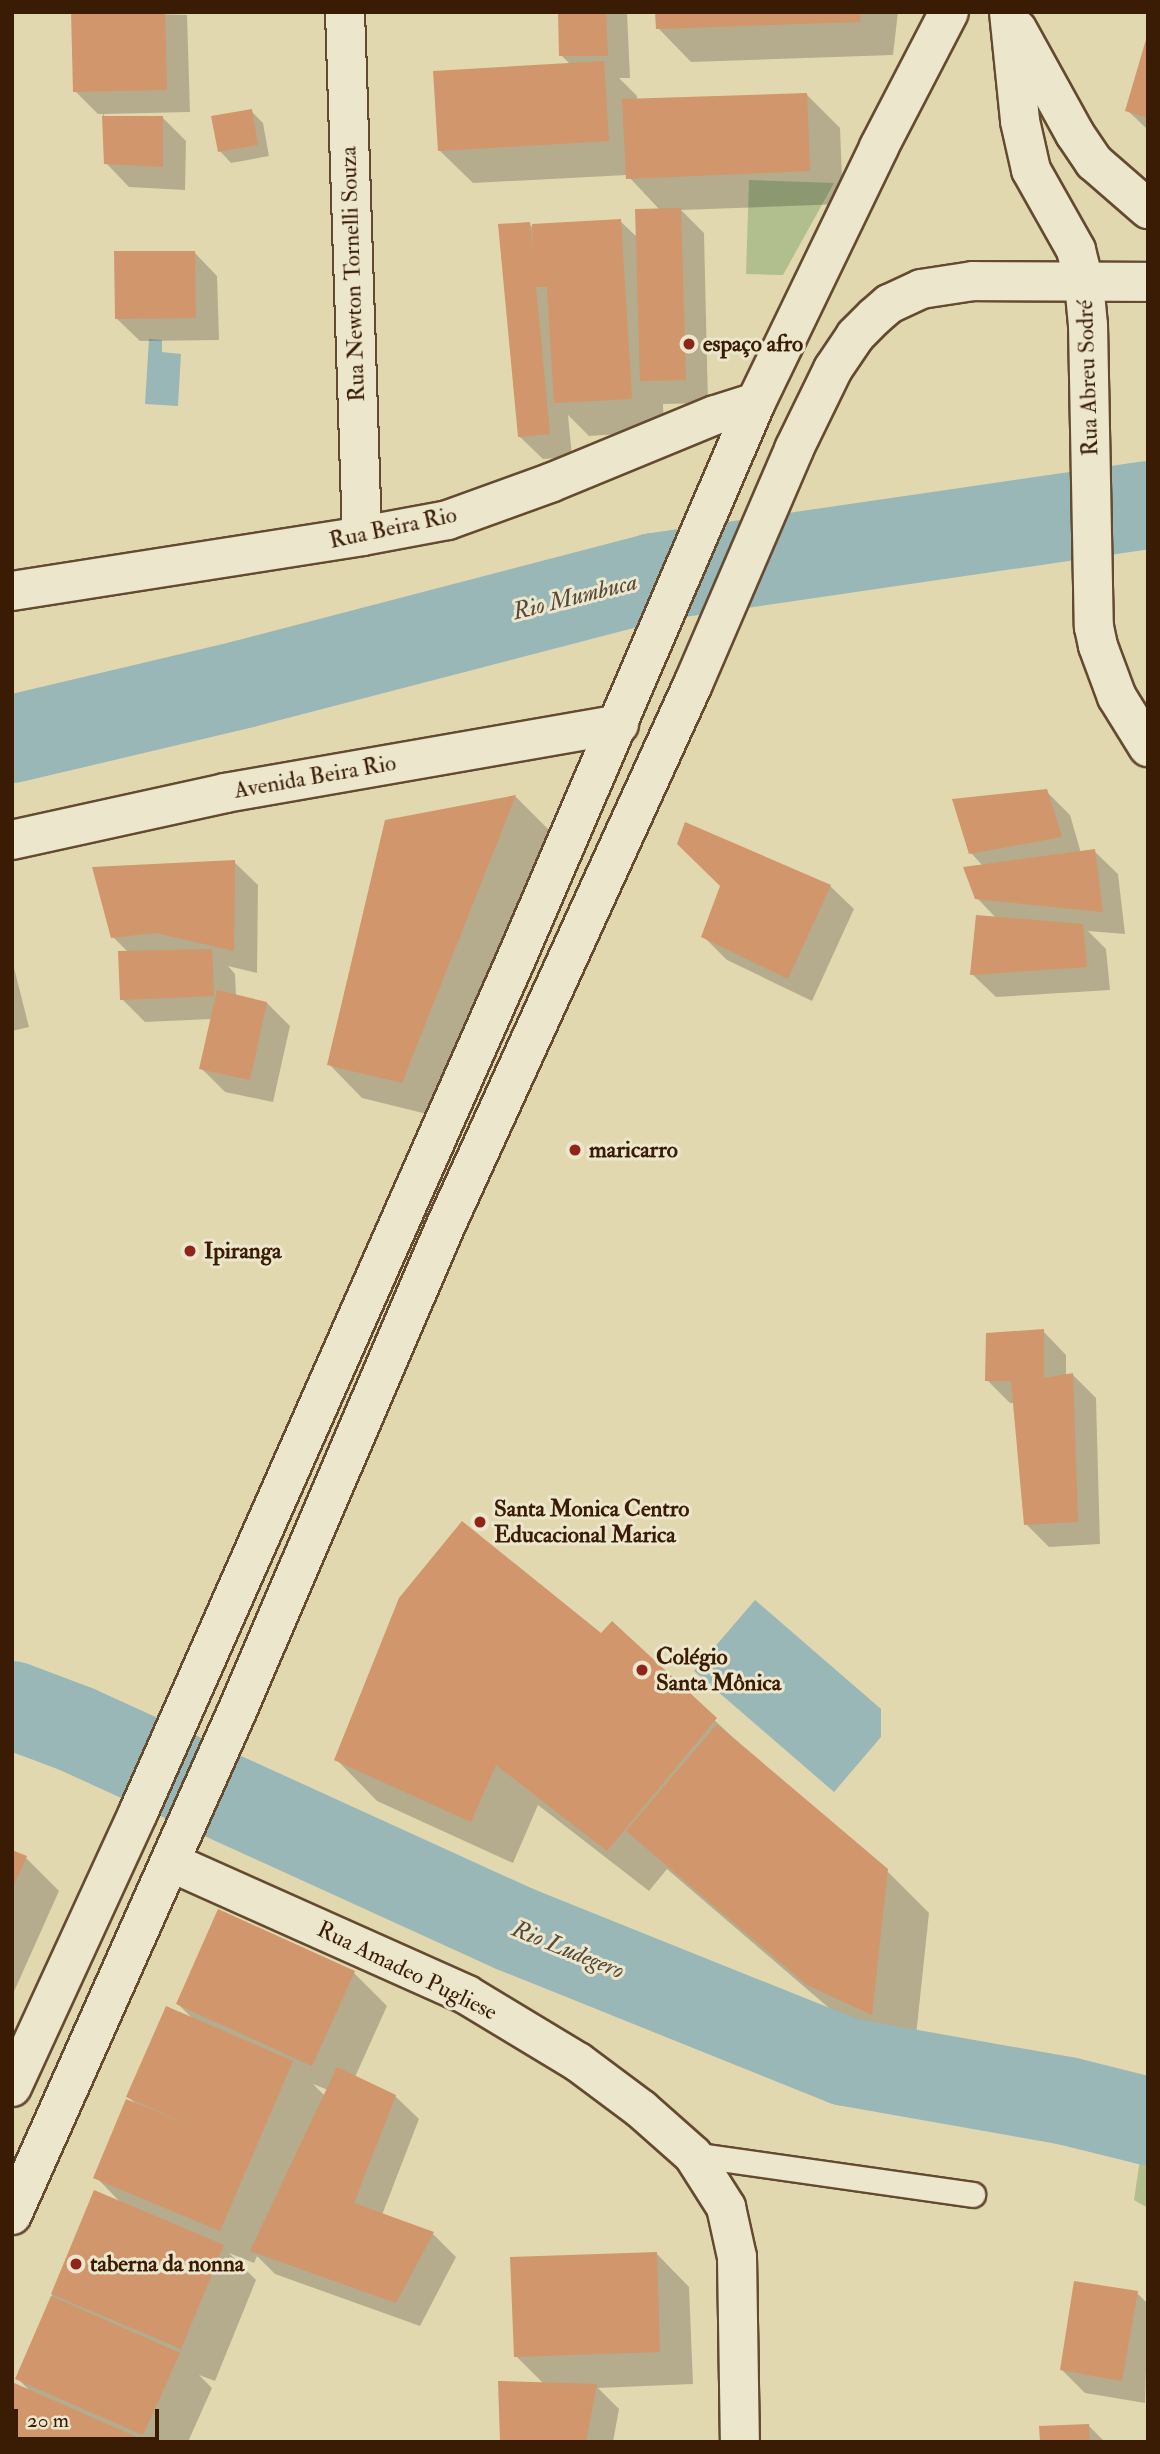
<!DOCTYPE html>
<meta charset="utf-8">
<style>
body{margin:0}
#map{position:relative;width:1160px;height:2454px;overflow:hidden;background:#e2d8b0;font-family:"IM FELL Double Pica",serif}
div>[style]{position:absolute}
.green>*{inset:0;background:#b0bf8d}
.water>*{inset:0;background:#99b7b7}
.shadow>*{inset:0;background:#0003}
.river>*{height:88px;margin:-44px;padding:0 44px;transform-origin:44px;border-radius:44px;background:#99b7b7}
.building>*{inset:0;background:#d1966c}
.roads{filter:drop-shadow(2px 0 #644b30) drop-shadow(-2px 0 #644b30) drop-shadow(0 2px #644b30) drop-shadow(0 -2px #644b30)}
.lane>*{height:24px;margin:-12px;padding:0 12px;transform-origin:12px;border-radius:12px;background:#ece6cc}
.street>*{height:38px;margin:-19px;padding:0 19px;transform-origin:19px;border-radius:19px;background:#ece6cc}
.secondary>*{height:38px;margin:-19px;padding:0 19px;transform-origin:19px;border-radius:19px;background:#ece6cc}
.dots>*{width:19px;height:19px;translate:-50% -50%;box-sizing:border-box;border:4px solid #ece6cc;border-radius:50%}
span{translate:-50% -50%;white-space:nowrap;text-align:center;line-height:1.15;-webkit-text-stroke:6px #ece6cc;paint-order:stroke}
.street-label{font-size:23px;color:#3a1c05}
.poi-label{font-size:23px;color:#3a1c05;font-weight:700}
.left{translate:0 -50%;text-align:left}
.water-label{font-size:24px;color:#564a3a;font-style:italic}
.frame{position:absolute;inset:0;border:14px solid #3a1c05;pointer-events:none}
.scale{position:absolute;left:14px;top:2409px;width:145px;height:32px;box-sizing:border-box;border:4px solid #3a1c05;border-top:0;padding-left:9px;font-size:21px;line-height:24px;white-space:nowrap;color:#3a1c05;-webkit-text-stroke:5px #ece6cc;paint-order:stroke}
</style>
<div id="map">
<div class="green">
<i style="clip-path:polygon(749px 180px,834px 183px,783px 275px,746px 274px)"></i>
<i style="clip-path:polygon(1148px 2105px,1148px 2208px,1134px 2200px)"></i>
</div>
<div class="water">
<i style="clip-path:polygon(149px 339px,162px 340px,162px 352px,181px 354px,178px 406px,145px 404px)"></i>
<i style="clip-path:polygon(755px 1600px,881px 1709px,881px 1737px,834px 1792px,694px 1671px)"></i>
</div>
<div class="shadow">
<i style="clip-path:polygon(73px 12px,187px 15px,190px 112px,104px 114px,104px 117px,163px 118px,186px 141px,185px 190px,129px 187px,106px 163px,103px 114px,98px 114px,75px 91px)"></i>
<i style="clip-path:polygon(560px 12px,627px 12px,630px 78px,619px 78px,637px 96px,637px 101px,806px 94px,840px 128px,843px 204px,681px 210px,704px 233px,708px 403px,663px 404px,664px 431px,589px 436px,568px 415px,572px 457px,543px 459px,519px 436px,529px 224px,534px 229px,620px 221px,638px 238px,660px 210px,627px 175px,473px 183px,439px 150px,571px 65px,561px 55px)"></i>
<i style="clip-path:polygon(657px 12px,898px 12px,893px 55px,691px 62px,658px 28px)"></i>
<i style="clip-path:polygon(1148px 40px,1148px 130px,1127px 110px)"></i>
<i style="clip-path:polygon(251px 111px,263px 123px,269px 156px,231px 163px,220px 151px)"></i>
<i style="clip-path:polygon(194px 252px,217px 276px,219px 340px,140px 341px,116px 318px)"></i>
<i style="clip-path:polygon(1046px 791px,1070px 815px,1081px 853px,1094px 851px,1118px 874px,1125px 934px,1088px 931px,1106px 949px,1110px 990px,996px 997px,972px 974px,997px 919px,977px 898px,983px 866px,971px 853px)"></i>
<i style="clip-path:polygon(516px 797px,549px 830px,435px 1116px,362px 1098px,329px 1064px,387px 821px)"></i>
<i style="clip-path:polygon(686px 825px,830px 886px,854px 909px,812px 1001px,727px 960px,703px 936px,722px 886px)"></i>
<i style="clip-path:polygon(234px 862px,258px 885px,257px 973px,228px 966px,235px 974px,236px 996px,267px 1003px,290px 1026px,273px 1102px,225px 1092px,201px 1068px,212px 1019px,145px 1022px,122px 999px,128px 952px,113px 937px)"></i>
<i style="clip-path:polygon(12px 960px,29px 1027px,12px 1031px)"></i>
<i style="clip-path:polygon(1043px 1331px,1066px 1355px,1066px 1376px,1073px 1375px,1096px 1398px,1100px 1544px,1049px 1547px,1026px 1524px,1014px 1403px,1010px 1403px,987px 1380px)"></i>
<i style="clip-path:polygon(612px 1624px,758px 1761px,887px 1871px,929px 1913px,914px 2055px,850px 2026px,667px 1869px,649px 1891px,538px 1805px,513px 1863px,377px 1801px,336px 1759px,601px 1636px)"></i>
<i style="clip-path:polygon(12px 1851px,26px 1858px,59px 1891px,12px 1996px)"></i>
<i style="clip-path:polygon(evenodd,354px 1973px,387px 2006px,355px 2077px,395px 2096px,419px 2119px,382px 2215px,433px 2234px,456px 2257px,420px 2326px,275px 2274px,257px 2256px,254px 2263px,229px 2253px,256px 2280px,215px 2381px,199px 2375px,212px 2388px,188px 2442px,12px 2442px,30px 2391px,17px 2378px,95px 2193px,122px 2204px,96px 2177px,137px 2105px,128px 2097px,193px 2019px,178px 2004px,354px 1973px,313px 2084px,328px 2090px,325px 2096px,313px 2084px)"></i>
<i style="clip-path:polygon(656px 2253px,689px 2287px,693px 2384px,598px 2388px,619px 2409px,613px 2442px,501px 2442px,544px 2384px,516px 2356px)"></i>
<i style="clip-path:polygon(1137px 2293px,1148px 2304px,1145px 2403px,1085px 2393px,1061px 2369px)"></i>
<i style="clip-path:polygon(1089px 2426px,1105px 2442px,1041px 2442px)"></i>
</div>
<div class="river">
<i style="left:12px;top:739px;width:238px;rotate:-13.3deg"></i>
<i style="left:244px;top:684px;width:424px;rotate:-14.6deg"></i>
<i style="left:654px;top:577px;width:499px;rotate:-8.3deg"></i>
<i style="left:12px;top:1705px;width:68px;rotate:20.6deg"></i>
<i style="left:76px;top:1729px;width:482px;rotate:24.5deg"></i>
<i style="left:515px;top:1929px;width:357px;rotate:21.9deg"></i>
<i style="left:846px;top:2062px;width:224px;rotate:10deg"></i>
<i style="left:1067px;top:2101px;width:83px;rotate:13.9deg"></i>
</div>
<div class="building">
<i style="clip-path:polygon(71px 12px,165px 12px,167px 90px,73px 92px)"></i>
<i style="clip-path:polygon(558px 12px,606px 12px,608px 56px,559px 56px)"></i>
<i style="clip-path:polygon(655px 12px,861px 12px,860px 22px,656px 29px)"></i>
<i style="clip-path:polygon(1147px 36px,1148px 36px,1148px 118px,1125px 111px)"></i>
<i style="clip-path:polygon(604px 61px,609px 141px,438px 151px,433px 71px)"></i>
<i style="clip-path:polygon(807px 93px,810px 171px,626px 179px,622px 99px)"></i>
<i style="clip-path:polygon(252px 109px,258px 145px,218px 152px,211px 116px)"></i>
<i style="clip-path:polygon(102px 116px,163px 116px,163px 167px,104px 164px)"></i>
<i style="clip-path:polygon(681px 208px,686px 380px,640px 381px,635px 209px)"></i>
<i style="clip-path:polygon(621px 219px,632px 399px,554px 403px,547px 287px,536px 287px,550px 434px,518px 437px,498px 224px,530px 222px,533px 255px,532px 224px)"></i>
<i style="clip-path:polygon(114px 251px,195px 251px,196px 318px,115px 319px)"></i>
<i style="clip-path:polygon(1047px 789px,1062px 837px,969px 854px,952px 799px)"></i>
<i style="clip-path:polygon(516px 795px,402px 1083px,327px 1065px,385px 820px)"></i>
<i style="clip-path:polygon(685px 822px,831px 885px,788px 979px,701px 937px,720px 886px,677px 844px)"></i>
<i style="clip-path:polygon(1095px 849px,1103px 912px,975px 899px,963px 867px)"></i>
<i style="clip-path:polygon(235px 860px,234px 951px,156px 933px,111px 938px,92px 867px)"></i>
<i style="clip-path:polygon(976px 915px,1083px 924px,1087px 967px,970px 975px)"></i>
<i style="clip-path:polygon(212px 949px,214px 996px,120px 1000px,118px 951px)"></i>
<i style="clip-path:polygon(217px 990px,267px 1002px,250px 1080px,199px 1069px)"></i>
<i style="clip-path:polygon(1044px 1329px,1044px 1378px,1073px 1373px,1078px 1522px,1024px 1525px,1011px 1381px,985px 1381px,986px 1333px)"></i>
<i style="clip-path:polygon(462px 1521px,601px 1633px,612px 1621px,717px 1718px,607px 1851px,496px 1765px,471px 1822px,334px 1760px,399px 1598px)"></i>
<i style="clip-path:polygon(717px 1724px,888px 1869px,872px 2015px,807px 1985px,626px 1831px)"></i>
<i style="clip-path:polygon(12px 1850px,27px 1856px,12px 1889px)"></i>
<i style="clip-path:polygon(218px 1909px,355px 1971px,312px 2066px,176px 2004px)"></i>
<i style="clip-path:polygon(166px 2006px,293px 2061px,220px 2231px,93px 2178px,126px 2099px,192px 2126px,126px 2097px)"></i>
<i style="clip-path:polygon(337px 2067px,396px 2095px,354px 2203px,434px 2232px,396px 2303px,250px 2251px)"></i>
<i style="clip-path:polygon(94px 2190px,224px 2245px,181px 2349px,51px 2294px)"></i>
<i style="clip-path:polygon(657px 2252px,660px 2352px,514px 2357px,510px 2257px)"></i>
<i style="clip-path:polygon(1074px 2281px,1138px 2291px,1122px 2381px,1060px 2370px)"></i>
<i style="clip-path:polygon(51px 2296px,180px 2353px,143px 2435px,15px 2379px)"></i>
<i style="clip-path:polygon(498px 2381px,597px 2384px,586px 2442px,500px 2442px)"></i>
<i style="clip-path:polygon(12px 2382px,141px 2439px,140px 2442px,12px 2442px)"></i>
<i style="clip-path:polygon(1089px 2424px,1090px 2442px,1040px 2442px,1039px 2426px)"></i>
</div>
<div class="roads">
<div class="lane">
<i style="left:693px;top:2155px;width:283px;rotate:8.1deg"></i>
</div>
<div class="street">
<i style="left:345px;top:12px;width:524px;rotate:88.14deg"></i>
<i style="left:12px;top:591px;width:354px;rotate:-8.9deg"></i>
<i style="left:362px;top:536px;width:87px;rotate:-10.5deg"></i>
<i style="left:448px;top:520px;width:109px;rotate:-19.9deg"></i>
<i style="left:550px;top:483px;width:178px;rotate:-22.4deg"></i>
<i style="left:715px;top:415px;width:43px;rotate:-17.6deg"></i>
<i style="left:12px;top:840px;width:218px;rotate:-12.4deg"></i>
<i style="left:225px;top:793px;width:400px;rotate:-9.9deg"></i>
<i style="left:170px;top:1862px;width:325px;rotate:24.1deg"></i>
<i style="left:467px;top:1995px;width:130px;rotate:31.1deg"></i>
<i style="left:578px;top:2062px;width:79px;rotate:36.7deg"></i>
<i style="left:641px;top:2109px;width:69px;rotate:41.5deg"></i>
<i style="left:693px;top:2155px;width:62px;rotate:57.6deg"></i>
<i style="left:726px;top:2207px;width:51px;rotate:77.6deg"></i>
<i style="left:737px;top:2257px;width:185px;rotate:89.1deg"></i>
</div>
<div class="secondary">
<i style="left:1009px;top:12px;width:110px;rotate:84.2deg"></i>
<i style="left:1020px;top:121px;width:50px;rotate:77.3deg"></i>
<i style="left:1031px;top:170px;width:92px;rotate:60.6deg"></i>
<i style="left:1076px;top:250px;width:34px;rotate:76deg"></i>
<i style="left:1084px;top:283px;width:42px;rotate:84.6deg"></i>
<i style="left:1088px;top:325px;width:302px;rotate:88.9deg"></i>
<i style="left:1094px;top:627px;width:19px;rotate:78deg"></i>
<i style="left:1098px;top:646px;width:54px;rotate:69.6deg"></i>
<i style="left:1117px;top:697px;width:59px;rotate:58.2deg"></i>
<i style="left:1017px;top:29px;width:120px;rotate:61.1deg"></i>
<i style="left:1075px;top:134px;width:34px;rotate:56deg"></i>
<i style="left:1094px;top:162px;width:72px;rotate:41deg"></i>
<i style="left:12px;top:2087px;width:302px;rotate:-65.3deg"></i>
<i style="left:138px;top:1813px;width:936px;rotate:-66.12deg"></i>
<i style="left:517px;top:957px;width:604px;rotate:-66.7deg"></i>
<i style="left:756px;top:402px;width:283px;rotate:-64.2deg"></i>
<i style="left:879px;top:147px;width:152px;rotate:-62.6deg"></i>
<i style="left:12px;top:2215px;width:554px;rotate:-65.93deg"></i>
<i style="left:238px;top:1709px;width:525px;rotate:-66.76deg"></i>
<i style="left:445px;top:1227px;width:597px;rotate:-65.45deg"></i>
<i style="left:693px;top:684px;width:256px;rotate:-66.7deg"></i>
<i style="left:794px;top:449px;width:89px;rotate:-64deg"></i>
<i style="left:833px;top:369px;width:40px;rotate:-56deg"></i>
<i style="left:855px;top:336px;width:27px;rotate:-45deg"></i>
<i style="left:874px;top:317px;width:20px;rotate:-41deg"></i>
<i style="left:889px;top:304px;width:35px;rotate:-25deg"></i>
<i style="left:921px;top:289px;width:53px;rotate:-8.7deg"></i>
<i style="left:973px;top:281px;width:175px;rotate:0.3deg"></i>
</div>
</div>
<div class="dots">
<i style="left:689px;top:344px;background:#8f2418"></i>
<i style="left:575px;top:1150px;background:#8f2418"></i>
<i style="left:190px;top:1251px;background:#8f2418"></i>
<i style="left:480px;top:1522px;background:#8f2418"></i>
<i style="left:642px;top:1670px;background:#8f2418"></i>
<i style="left:76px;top:2264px;background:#8f2418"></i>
</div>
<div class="street-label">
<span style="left:353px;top:274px;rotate:-92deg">Rua Newton Tornelli Souza</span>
<span style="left:1088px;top:378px;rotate:-92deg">Rua Abreu Sodré</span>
<span style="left:393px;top:528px;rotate:-12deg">Rua Beira Rio</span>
<span style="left:315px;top:777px;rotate:-10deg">Avenida Beira Rio</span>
<span style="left:407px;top:1971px;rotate:26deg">Rua Amadeo Pugliese</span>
</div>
<div class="poi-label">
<span class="left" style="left:703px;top:344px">espaço afro</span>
<span class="left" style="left:589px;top:1150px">maricarro</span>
<span class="left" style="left:204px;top:1251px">Ipiranga</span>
<span class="left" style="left:494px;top:1522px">Santa Monica Centro<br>Educacional Marica</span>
<span class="left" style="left:656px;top:1670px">Colégio<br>Santa Mônica</span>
<span class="left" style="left:90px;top:2264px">taberna da nonna</span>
</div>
<div class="water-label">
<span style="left:575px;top:597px;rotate:-14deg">Rio Mumbuca</span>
<span style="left:568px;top:1950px;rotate:22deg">Rio Ludegero</span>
</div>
<div class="frame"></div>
<div class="scale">20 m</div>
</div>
